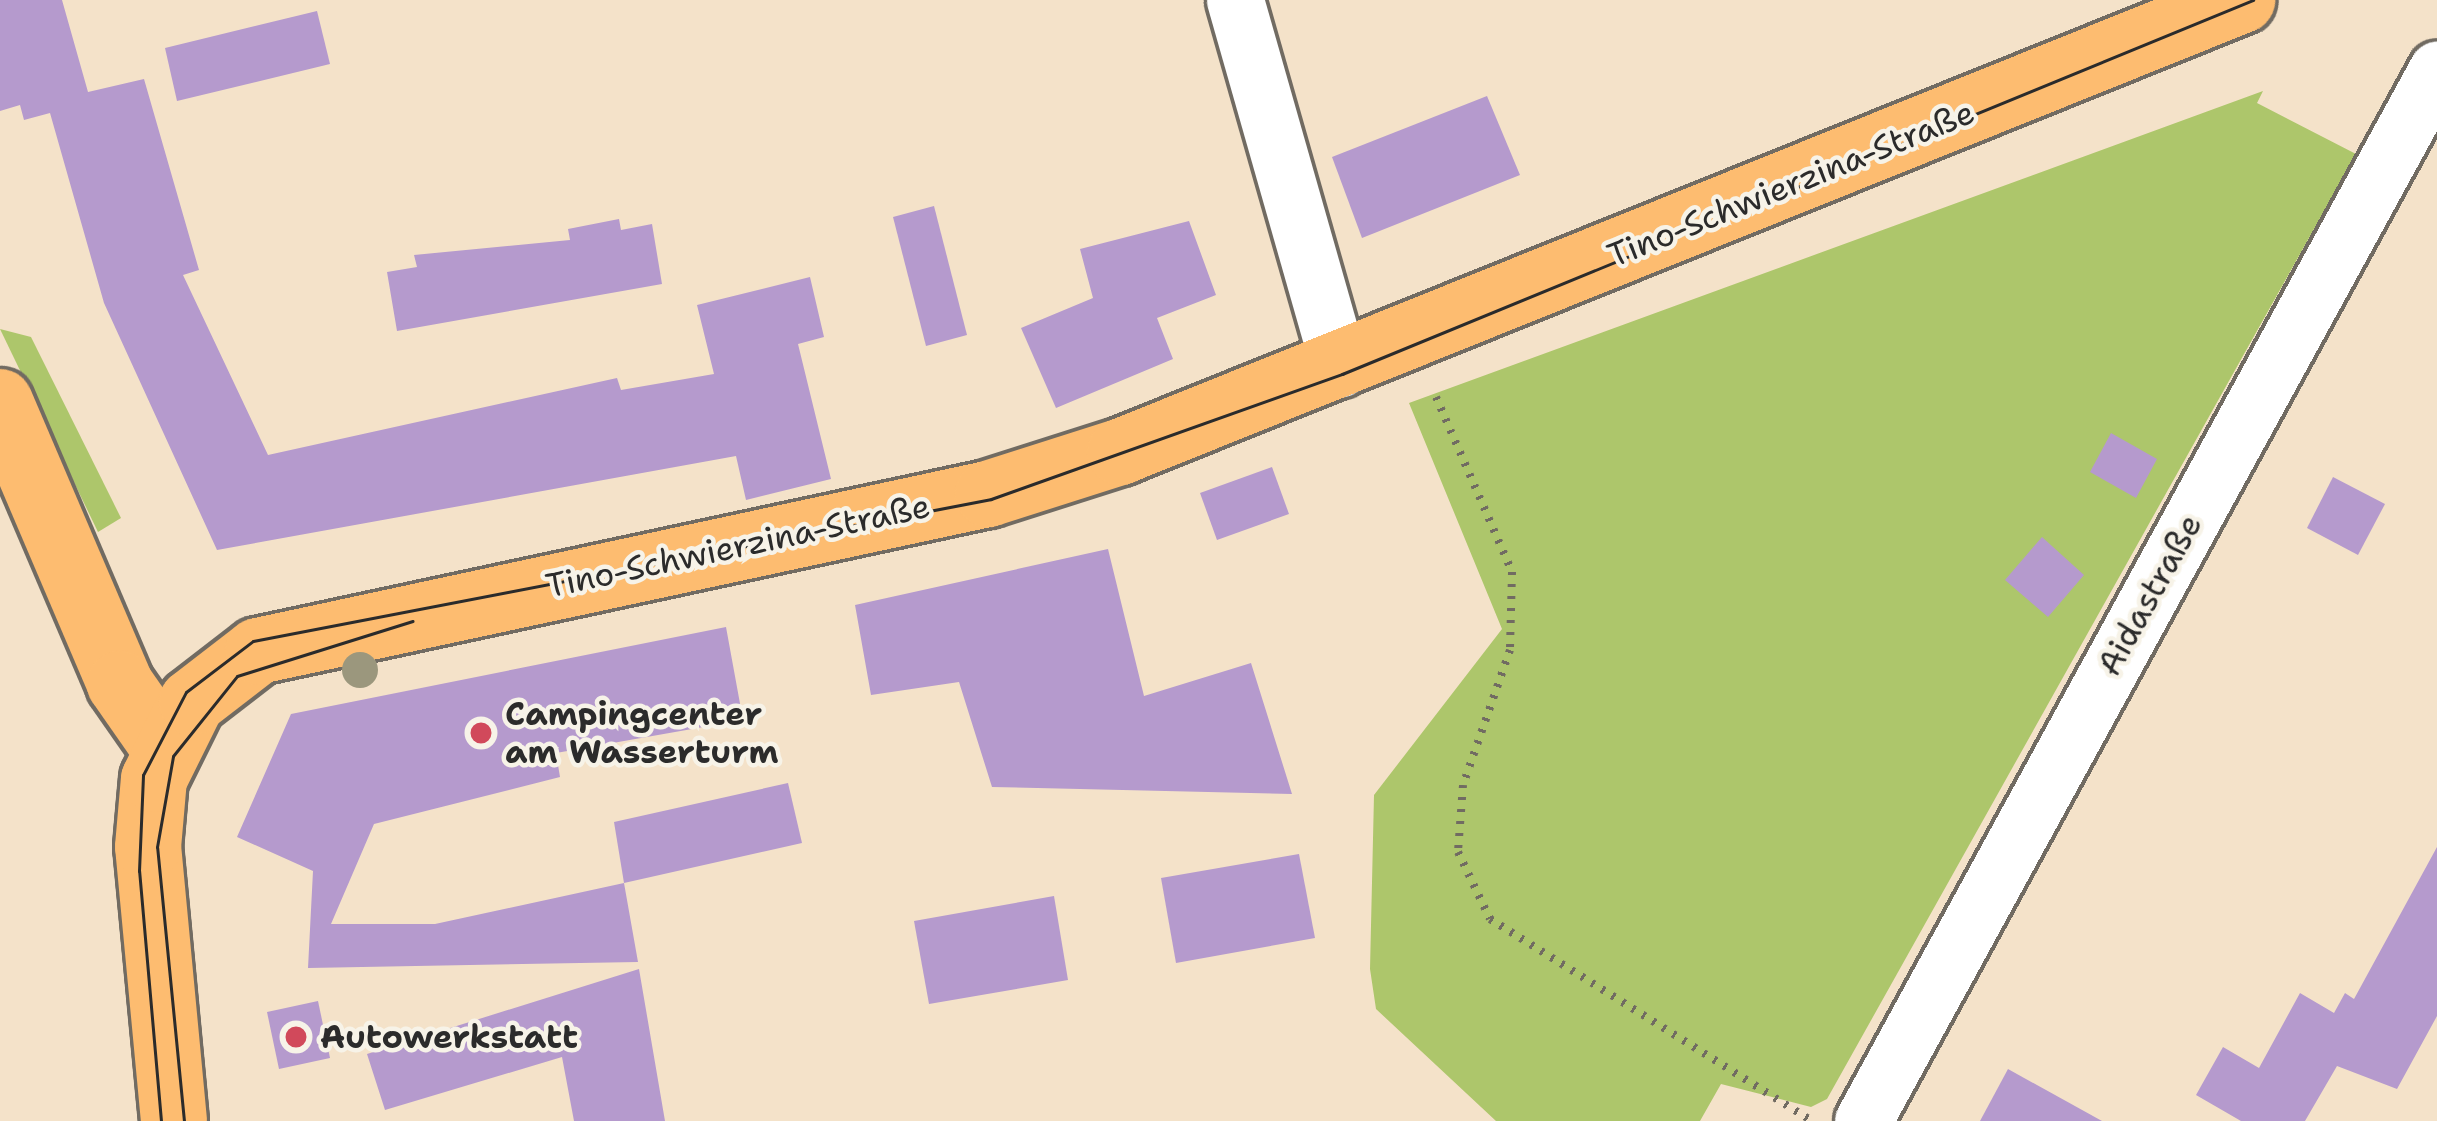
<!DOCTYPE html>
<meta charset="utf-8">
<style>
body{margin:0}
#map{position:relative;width:2437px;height:1121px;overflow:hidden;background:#f4e2c9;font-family:"Shantell Sans",sans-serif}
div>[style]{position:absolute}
.green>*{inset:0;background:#adc66b}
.building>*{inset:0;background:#b59acd}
.path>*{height:8px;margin-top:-4px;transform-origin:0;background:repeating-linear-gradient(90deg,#716b62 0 3px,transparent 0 12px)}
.roads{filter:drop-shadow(3px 0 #716b62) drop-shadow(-3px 0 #716b62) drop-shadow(0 3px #716b62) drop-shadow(0 -3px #716b62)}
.minor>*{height:57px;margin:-28.5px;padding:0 28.5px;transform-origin:28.5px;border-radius:28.5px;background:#fff}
.major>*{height:66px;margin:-33px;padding:0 33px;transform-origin:33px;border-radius:33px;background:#fdbc70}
.tram>*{height:3px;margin:-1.5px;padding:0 1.5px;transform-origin:1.5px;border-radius:1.5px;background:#2b2b2b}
.trees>*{width:36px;height:36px;margin:-18px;border-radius:50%;background:#9b977d}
.dots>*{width:33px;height:33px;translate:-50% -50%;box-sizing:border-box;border:6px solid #f7f3e8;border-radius:50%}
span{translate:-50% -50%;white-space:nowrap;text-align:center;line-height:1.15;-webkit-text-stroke:9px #f7f3e8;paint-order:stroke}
.street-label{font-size:33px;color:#2b2b2b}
.poi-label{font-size:33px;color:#2b2b2b;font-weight:700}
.left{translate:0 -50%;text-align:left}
</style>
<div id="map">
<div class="green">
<i style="clip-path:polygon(2263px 91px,2257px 103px,2356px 154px,1827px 1099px,1811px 1107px,1721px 1084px,1700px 1121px,1496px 1121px,1376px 1009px,1370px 969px,1374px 795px,1502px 629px,1409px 403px)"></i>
<i style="clip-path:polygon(0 329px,31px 337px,121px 518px,98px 532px)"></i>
</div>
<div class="building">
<i style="clip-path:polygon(0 0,62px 0,88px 92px,144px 79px,199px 270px,183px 275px,268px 455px,617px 378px,621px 390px,714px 374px,697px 305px,810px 277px,824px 337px,798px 344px,831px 479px,746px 500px,736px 456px,217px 550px,104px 303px,50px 113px,24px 120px,20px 105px,0 111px)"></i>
<i style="clip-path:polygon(317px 11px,330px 64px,177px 101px,165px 48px)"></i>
<i style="clip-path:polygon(1487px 96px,1520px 175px,1362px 238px,1332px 157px)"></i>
<i style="clip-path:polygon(934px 206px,967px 335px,926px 346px,893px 217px)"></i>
<i style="clip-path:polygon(619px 219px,621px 230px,652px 224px,662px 284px,397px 331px,387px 272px,417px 267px,414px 255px,570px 240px,568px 229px)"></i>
<i style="clip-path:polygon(1189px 221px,1216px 295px,1157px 318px,1173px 359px,1056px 408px,1021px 328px,1093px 298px,1080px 249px)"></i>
<i style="clip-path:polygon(2111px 433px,2157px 459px,2136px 498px,2090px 472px)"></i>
<i style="clip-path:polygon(1272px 467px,1289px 514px,1217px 540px,1200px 493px)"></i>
<i style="clip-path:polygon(2333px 477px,2385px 504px,2358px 555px,2307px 528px)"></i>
<i style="clip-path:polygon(2042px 537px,2084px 575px,2048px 617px,2005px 580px)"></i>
<i style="clip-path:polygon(1108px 549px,1144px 696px,1251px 663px,1292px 794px,992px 787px,959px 682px,871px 695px,855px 605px)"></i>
<i style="clip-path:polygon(726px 627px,743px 720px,556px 753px,560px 777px,374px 824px,331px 924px,435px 924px,624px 883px,638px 962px,308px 968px,313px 871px,237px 837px,291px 714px)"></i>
<i style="clip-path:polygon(788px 783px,802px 843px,624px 883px,614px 822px)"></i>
<i style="clip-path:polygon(2437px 847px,2437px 1016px,2397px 1089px,2337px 1066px,2305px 1121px,2241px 1121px,2196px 1095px,2223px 1047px,2259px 1068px,2300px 993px,2334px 1013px,2345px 993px,2354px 999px)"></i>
<i style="clip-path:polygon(1299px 854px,1315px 938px,1176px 963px,1161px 878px)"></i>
<i style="clip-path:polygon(1054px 896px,1068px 980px,929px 1004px,914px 921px)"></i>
<i style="clip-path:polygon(639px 969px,665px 1121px,574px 1121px,562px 1057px,385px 1110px,367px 1054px)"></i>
<i style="clip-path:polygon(318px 1001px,330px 1058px,279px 1069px,267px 1012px)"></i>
<i style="clip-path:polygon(2008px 1069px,2102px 1121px,1980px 1121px)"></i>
</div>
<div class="path">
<i style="left:1436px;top:397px;width:191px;rotate:66.5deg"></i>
<i style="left:1512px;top:572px;width:78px;rotate:91.5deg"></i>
<i style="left:1510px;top:650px;width:143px;rotate:109.2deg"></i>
<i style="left:1463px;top:785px;width:67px;rotate:94.3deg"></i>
<i style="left:1458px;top:852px;width:74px;rotate:64.5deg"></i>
<i style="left:1490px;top:919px;width:378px;rotate:32.1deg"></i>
</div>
<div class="roads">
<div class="minor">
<i style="left:1235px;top:0;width:383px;rotate:74.1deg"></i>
<i style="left:1863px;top:1121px;width:1198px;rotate:-61.36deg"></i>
</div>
<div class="major">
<i style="left:0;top:402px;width:306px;rotate:66.9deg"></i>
<i style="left:120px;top:684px;width:77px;rotate:55.1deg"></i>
<i style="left:174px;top:1121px;width:275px;rotate:-95.4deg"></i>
<i style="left:148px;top:847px;width:68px;rotate:-85deg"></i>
<i style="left:154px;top:779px;width:86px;rotate:-63.7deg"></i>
<i style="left:192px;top:702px;width:83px;rotate:-37.7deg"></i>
<i style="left:258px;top:651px;width:747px;rotate:-12.14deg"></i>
<i style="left:988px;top:494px;width:139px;rotate:-17.7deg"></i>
<i style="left:1120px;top:452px;width:1210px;rotate:-21.94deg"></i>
</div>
</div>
<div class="tram">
<i style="left:161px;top:1121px;width:251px;rotate:-95deg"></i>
<i style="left:139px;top:871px;width:96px;rotate:-87.6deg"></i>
<i style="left:143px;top:775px;width:93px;rotate:-62.6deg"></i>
<i style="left:186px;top:692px;width:84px;rotate:-37.3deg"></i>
<i style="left:253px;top:641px;width:752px;rotate:-10.89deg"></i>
<i style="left:991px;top:499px;width:373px;rotate:-19.6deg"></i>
<i style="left:1342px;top:374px;width:985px;rotate:-22.32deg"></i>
<i style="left:184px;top:1121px;width:275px;rotate:-95.6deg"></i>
<i style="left:157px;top:847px;width:92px;rotate:-80deg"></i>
<i style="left:173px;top:756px;width:102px;rotate:-51.3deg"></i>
<i style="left:237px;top:676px;width:184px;rotate:-17.4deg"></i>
</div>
<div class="trees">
<i style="left:360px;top:670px"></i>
</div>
<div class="dots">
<i style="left:481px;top:733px;background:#d1495b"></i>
<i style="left:296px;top:1037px;background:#d1495b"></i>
</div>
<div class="street-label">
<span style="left:1791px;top:184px;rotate:-22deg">Tino-Schwierzina-Straße</span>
<span style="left:738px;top:546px;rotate:-12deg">Tino-Schwierzina-Straße</span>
<span style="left:2150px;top:595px;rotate:-61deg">Aidastraße</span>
</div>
<div class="poi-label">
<span class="left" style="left:505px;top:733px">Campingcenter<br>am Wasserturm</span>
<span class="left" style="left:320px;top:1037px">Autowerkstatt</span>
</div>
</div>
